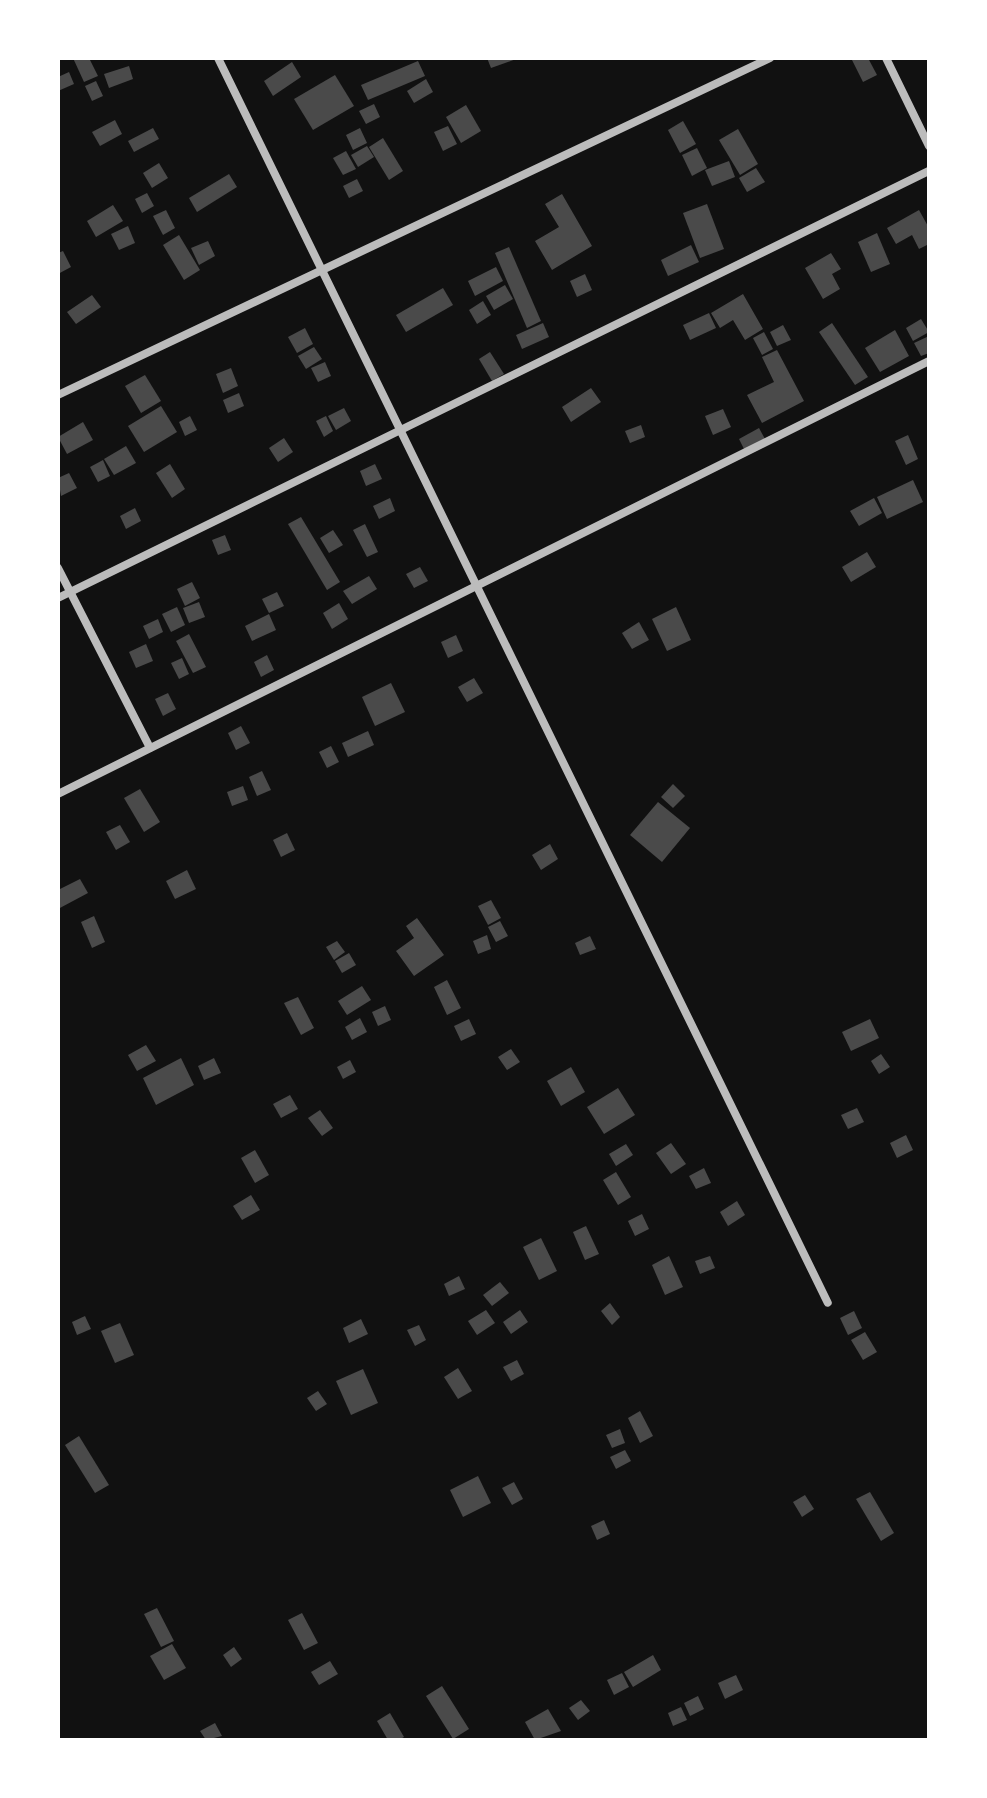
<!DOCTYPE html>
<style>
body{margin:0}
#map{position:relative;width:987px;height:1798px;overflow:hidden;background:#111;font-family:"Work Sans",sans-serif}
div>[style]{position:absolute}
.building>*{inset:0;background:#4a4a4a}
.minor>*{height:8px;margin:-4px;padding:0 4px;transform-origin:4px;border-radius:4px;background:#bcbcbc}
span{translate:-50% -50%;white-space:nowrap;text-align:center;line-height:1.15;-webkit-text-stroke:6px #fff;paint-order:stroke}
.frame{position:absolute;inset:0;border:60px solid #fff;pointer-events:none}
</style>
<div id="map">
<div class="building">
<i style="clip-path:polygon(73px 58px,89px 58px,98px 76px,84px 82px)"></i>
<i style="clip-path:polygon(487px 58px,519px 58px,491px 68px)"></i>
<i style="clip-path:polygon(851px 58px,868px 58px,877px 75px,863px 82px)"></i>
<i style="clip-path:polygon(418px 61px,425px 76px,368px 100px,361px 85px)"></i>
<i style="clip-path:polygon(292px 62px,301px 77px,273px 96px,264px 81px)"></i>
<i style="clip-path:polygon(129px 66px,133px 79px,109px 88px,104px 74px)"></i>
<i style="clip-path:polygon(69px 72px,74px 84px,58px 91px,58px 77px)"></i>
<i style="clip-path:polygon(335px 75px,354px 106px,313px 130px,294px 99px)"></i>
<i style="clip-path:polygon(426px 79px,433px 92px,414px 103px,407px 91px)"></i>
<i style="clip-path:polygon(96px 81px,103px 96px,92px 101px,85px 86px)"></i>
<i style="clip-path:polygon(374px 104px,380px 117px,366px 124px,359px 111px)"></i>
<i style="clip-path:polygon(466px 105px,481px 131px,461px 143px,446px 117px)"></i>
<i style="clip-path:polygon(115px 120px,122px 134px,100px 146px,92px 132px)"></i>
<i style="clip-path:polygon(683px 121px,696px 144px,680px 153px,668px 130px)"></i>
<i style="clip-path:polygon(448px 126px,457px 144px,443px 151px,434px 132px)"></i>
<i style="clip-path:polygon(153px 128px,159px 139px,134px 152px,128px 141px)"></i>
<i style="clip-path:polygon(360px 128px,367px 143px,353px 150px,346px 135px)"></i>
<i style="clip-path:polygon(738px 129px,758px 164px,740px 175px,719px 140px)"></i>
<i style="clip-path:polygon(383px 138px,403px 171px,389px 180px,369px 147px)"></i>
<i style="clip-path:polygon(367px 146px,374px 157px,358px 167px,351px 155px)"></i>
<i style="clip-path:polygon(697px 148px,707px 168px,692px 176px,682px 155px)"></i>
<i style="clip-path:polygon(346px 151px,356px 169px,343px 175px,333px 158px)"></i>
<i style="clip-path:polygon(729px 161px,735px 177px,712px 186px,705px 170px)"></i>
<i style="clip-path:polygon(159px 163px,168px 178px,152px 188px,143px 173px)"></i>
<i style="clip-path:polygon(756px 168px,765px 182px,747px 192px,739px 178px)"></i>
<i style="clip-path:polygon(229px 174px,237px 187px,197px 212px,189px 198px)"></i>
<i style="clip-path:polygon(357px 179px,363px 191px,349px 198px,343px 186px)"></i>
<i style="clip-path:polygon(147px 193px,154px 206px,142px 213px,135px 199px)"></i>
<i style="clip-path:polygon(562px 194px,592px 246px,552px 270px,535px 241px,559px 227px,545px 204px)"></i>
<i style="clip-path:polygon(707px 204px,724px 249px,700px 258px,683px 213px)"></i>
<i style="clip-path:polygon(113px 205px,123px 221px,96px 237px,87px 221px)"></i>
<i style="clip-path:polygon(166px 210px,175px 228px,163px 235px,153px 216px)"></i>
<i style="clip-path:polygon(919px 210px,929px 228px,929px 244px,919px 249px,912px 235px,896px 244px,887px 228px)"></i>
<i style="clip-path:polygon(128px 226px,135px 243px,119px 250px,111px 234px)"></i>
<i style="clip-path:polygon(877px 233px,890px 264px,871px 272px,858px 242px)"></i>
<i style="clip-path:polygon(179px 235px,200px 270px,184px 280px,163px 245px)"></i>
<i style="clip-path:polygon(208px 241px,215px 256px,199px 265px,191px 248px)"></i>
<i style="clip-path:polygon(691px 245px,699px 262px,668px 276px,661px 260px)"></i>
<i style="clip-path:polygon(509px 247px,541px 321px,527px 328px,495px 253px)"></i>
<i style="clip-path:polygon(63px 251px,71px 267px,58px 274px,58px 253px)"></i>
<i style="clip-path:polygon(831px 253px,841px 269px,832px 274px,840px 289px,823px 299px,805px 268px)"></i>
<i style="clip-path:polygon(496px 267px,503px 281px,475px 296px,468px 281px)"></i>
<i style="clip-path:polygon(585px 274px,592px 290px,577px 297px,570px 281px)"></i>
<i style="clip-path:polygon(505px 285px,513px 299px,494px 310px,486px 296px)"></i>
<i style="clip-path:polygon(443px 288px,453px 305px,406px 332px,396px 315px)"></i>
<i style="clip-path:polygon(743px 294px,763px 329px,745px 340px,733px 320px,720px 328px,711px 313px)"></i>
<i style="clip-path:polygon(92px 295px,101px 307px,76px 324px,67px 312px)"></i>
<i style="clip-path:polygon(483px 301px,491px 315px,477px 324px,469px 310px)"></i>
<i style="clip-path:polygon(709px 313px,716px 328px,690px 340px,683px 325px)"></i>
<i style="clip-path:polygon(921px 319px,929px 332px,913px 341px,906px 328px)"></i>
<i style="clip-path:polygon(543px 323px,549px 337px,522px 349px,516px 335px)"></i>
<i style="clip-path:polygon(832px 323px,868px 377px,855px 385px,819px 332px)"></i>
<i style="clip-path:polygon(783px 325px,791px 340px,777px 346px,770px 332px)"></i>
<i style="clip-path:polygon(305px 328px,313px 344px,297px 353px,288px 337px)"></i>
<i style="clip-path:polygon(895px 330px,909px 356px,880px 372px,865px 348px)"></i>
<i style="clip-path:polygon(764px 332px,773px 349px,762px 355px,753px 338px)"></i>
<i style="clip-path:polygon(929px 336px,929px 353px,921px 356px,914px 343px)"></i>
<i style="clip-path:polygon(314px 347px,322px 359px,306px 369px,298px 356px)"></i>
<i style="clip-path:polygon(777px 350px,804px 401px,762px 423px,747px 395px,774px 382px,762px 357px)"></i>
<i style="clip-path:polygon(490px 352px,504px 374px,492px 381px,479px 359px)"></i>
<i style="clip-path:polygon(325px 362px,331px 376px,318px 382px,311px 368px)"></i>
<i style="clip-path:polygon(231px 368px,238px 386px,223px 393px,216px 374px)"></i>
<i style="clip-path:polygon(145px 375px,161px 401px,141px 413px,125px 386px)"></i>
<i style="clip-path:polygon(591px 388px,601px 402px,571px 422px,562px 407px)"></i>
<i style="clip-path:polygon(239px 393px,244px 406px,228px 413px,223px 400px)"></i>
<i style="clip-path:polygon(161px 406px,177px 432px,144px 452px,128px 426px)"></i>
<i style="clip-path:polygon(344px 408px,351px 421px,336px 430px,328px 416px)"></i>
<i style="clip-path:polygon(723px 409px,731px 427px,713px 435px,705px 416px)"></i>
<i style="clip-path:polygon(190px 416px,197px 430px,185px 436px,179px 422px)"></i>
<i style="clip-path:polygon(326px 416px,333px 431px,324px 437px,316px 421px)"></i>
<i style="clip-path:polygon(83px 422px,93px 440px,67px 454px,58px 437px)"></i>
<i style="clip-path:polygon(641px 425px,645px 437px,630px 443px,625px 431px)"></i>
<i style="clip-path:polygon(759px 428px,765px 439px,745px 451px,739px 439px)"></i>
<i style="clip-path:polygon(908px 435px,918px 459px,906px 465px,895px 441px)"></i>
<i style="clip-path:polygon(284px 438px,293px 452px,278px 462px,269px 448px)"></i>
<i style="clip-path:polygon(126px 446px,136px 463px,114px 475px,104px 459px)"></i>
<i style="clip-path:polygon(103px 460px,110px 476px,98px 482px,90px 467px)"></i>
<i style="clip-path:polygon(170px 464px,185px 489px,172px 498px,156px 473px)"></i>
<i style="clip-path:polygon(375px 464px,382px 479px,366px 486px,360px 471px)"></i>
<i style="clip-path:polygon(69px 473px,77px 488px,61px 496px,58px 478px)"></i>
<i style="clip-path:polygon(913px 480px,923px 502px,887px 519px,877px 497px)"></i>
<i style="clip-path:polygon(390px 498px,395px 511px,379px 519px,373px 506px)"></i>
<i style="clip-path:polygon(874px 498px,882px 513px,859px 526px,850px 511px)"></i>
<i style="clip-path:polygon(135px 508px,141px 521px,126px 529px,120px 516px)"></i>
<i style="clip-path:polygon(301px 517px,340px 582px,327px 590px,288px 524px)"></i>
<i style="clip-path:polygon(365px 524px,378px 552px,367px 557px,353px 530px)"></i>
<i style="clip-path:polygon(333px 530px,343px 545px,329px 553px,320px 538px)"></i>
<i style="clip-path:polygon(225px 535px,231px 550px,218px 555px,212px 540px)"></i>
<i style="clip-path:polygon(867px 552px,876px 567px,851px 582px,842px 567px)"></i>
<i style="clip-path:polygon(420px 567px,428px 581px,414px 588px,406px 574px)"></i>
<i style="clip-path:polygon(369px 576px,377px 589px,352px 604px,343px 591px)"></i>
<i style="clip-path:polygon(192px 582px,200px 598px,185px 606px,177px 589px)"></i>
<i style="clip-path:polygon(277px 592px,284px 606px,269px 613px,262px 599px)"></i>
<i style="clip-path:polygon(199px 602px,205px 617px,189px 623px,183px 608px)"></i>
<i style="clip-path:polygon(339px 603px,348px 619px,332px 629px,323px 613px)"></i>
<i style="clip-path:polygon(177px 607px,185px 625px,171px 632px,162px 614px)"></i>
<i style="clip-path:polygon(676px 607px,691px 640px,667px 651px,652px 619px)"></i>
<i style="clip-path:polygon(269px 614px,276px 630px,252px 641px,245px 626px)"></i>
<i style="clip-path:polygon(158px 619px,163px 632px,149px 639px,143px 626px)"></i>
<i style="clip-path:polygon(639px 622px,649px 640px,632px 649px,622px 633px)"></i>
<i style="clip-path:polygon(189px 634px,206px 667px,193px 673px,176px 641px)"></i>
<i style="clip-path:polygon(456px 635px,463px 651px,448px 658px,441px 642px)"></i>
<i style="clip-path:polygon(146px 644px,153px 661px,136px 668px,129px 652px)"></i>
<i style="clip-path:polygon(267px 655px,274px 670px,261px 677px,254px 662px)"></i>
<i style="clip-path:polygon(182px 658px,189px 674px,179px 679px,171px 663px)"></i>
<i style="clip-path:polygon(474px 678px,483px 693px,467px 702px,458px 687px)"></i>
<i style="clip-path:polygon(391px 683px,405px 712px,375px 726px,362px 697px)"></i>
<i style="clip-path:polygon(168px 693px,176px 709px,163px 716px,155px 699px)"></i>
<i style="clip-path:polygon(241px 726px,250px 743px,236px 750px,228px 733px)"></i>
<i style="clip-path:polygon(368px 731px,374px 745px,348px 757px,342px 743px)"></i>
<i style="clip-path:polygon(331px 746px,339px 762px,327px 768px,319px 752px)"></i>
<i style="clip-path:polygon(262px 771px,271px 790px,257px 796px,249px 777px)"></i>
<i style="clip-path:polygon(673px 784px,685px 796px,673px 808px,661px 797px)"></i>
<i style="clip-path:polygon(243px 786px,248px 800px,232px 806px,227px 792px)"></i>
<i style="clip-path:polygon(140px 789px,160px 822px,144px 832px,124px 798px)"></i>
<i style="clip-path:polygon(658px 802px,690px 828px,662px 862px,630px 835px)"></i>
<i style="clip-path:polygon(120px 825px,130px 842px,116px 850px,106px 832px)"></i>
<i style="clip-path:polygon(287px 833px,295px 850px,281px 857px,273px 840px)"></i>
<i style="clip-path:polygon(550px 844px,558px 859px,541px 870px,532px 855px)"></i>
<i style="clip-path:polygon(187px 870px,196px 889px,175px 899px,166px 881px)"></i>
<i style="clip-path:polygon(80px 879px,88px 893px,58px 909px,58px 890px)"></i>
<i style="clip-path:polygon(491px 900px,501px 918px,488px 925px,478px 906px)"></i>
<i style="clip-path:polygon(94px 916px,105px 942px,92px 948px,81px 922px)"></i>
<i style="clip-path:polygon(417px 918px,444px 955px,414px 976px,396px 951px,414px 938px,406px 926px)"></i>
<i style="clip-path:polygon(500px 921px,508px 936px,496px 942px,488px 927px)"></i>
<i style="clip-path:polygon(487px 935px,491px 949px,478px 954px,473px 941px)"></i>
<i style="clip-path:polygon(590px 936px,596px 949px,580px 955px,575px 943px)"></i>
<i style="clip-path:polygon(337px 941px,345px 952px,334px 960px,326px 947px)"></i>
<i style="clip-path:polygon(349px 953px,356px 965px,342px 973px,335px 961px)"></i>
<i style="clip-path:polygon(447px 980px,461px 1008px,447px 1015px,434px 987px)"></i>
<i style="clip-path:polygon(362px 986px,371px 1000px,347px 1015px,338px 1001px)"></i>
<i style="clip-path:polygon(298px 997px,314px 1028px,301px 1035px,284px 1003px)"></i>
<i style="clip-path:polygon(385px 1006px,391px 1020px,378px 1026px,372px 1012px)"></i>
<i style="clip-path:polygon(360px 1018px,367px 1032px,352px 1040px,345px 1027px)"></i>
<i style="clip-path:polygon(469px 1019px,476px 1034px,461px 1041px,454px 1026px)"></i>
<i style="clip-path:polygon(870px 1019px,879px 1038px,851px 1051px,842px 1032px)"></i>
<i style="clip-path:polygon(146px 1045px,156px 1061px,137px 1071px,128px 1055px)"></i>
<i style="clip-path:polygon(511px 1049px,520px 1062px,507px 1070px,498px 1057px)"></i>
<i style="clip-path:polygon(881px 1054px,890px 1067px,879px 1074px,871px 1061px)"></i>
<i style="clip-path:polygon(181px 1058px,194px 1085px,156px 1105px,143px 1078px)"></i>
<i style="clip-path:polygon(214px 1058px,221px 1073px,204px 1080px,198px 1066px)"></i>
<i style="clip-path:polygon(350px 1060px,356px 1072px,343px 1079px,337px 1067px)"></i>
<i style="clip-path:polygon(571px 1067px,585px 1092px,561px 1106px,547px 1081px)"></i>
<i style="clip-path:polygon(618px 1088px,635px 1115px,604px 1134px,587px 1107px)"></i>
<i style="clip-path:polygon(290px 1095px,298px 1109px,281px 1118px,273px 1104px)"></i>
<i style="clip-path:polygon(857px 1108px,864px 1122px,848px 1129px,841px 1115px)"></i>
<i style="clip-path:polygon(320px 1110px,333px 1128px,322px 1136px,308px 1118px)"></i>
<i style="clip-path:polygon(906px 1135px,913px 1150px,897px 1158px,890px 1143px)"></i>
<i style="clip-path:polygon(671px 1143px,686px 1164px,671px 1174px,656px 1153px)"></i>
<i style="clip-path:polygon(626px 1144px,633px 1155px,616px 1166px,609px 1154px)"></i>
<i style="clip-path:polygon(255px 1150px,269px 1175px,255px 1183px,241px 1158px)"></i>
<i style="clip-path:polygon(704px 1168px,711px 1183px,696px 1189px,689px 1176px)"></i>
<i style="clip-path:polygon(616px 1172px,631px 1197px,618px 1205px,603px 1180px)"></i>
<i style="clip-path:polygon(251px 1195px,260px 1210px,242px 1220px,233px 1206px)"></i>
<i style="clip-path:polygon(737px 1201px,745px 1215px,728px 1226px,720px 1212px)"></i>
<i style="clip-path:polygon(642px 1214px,649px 1229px,635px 1236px,628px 1221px)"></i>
<i style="clip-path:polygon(586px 1226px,599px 1254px,585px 1260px,573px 1232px)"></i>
<i style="clip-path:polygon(541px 1238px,557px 1271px,539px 1280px,523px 1247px)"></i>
<i style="clip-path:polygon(669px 1256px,683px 1287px,665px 1295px,652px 1265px)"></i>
<i style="clip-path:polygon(710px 1256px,715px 1268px,700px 1274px,695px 1261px)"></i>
<i style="clip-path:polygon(459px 1276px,465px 1289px,449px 1296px,444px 1284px)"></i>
<i style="clip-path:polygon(500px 1282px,509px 1293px,492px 1306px,483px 1295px)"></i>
<i style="clip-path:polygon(610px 1303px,620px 1317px,612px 1325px,601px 1311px)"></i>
<i style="clip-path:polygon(486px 1310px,495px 1323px,477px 1335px,468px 1321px)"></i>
<i style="clip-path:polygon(520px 1310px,528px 1322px,511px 1334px,503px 1322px)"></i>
<i style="clip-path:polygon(854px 1311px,862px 1328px,848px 1335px,840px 1318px)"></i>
<i style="clip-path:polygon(85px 1316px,91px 1329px,77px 1335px,72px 1322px)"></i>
<i style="clip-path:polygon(361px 1319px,368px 1334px,349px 1343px,343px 1328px)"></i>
<i style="clip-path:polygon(120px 1323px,134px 1355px,115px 1363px,101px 1331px)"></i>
<i style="clip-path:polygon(419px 1325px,426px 1340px,415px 1346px,407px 1330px)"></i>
<i style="clip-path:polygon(865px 1332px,877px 1352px,863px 1360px,851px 1340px)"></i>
<i style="clip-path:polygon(517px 1360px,524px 1374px,511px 1381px,503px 1367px)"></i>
<i style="clip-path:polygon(458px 1368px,472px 1391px,458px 1399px,444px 1377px)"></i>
<i style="clip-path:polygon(363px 1369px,378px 1403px,351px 1415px,336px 1381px)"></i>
<i style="clip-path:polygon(318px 1391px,327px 1404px,316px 1411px,307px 1398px)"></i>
<i style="clip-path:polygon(640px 1411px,653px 1436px,640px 1443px,628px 1418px)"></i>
<i style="clip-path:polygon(620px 1429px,625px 1443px,612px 1448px,606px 1435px)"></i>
<i style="clip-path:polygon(79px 1436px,109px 1485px,95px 1493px,65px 1445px)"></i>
<i style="clip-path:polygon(625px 1450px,631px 1461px,616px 1469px,610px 1457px)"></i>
<i style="clip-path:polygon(478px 1476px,491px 1503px,463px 1517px,450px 1490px)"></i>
<i style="clip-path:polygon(514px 1482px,523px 1499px,512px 1505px,502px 1488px)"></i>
<i style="clip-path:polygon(870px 1492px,894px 1533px,881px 1541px,856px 1499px)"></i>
<i style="clip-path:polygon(805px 1495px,814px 1509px,802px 1517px,793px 1502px)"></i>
<i style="clip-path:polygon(604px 1520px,610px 1534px,597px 1540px,591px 1526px)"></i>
<i style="clip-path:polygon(157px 1608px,174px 1641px,161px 1647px,144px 1614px)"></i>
<i style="clip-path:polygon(302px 1613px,318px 1643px,304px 1650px,288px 1620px)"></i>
<i style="clip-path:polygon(172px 1644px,186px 1668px,164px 1680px,150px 1656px)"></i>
<i style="clip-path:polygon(234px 1647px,242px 1659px,231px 1667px,223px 1655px)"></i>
<i style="clip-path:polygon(653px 1655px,661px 1670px,633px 1687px,624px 1672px)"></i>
<i style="clip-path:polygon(330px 1661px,338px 1674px,319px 1685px,311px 1672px)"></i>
<i style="clip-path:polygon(622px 1673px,629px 1687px,614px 1695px,607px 1680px)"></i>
<i style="clip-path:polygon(736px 1675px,743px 1690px,725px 1699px,718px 1683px)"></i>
<i style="clip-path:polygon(442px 1686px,469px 1729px,453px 1739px,426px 1696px)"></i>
<i style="clip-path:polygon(698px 1696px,704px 1709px,690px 1716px,684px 1703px)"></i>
<i style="clip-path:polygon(581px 1700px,590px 1711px,578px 1720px,569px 1708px)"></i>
<i style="clip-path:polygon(681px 1707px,687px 1720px,673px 1726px,668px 1713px)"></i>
<i style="clip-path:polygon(548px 1709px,561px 1731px,535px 1740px,525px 1722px)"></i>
<i style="clip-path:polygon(390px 1713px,404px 1737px,399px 1740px,388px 1740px,377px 1721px)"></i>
<i style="clip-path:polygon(215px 1723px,222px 1736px,206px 1740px,200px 1731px)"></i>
</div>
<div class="minor">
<i style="left:218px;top:58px;width:1386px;rotate:63.9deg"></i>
<i style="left:886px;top:58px;width:98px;rotate:64deg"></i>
<i style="left:58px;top:395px;width:788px;rotate:-25.33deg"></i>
<i style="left:58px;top:568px;width:202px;rotate:62.9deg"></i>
<i style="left:58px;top:598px;width:970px;rotate:-26.12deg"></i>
<i style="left:58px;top:794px;width:973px;rotate:-26.43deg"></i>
</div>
<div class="frame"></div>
</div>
